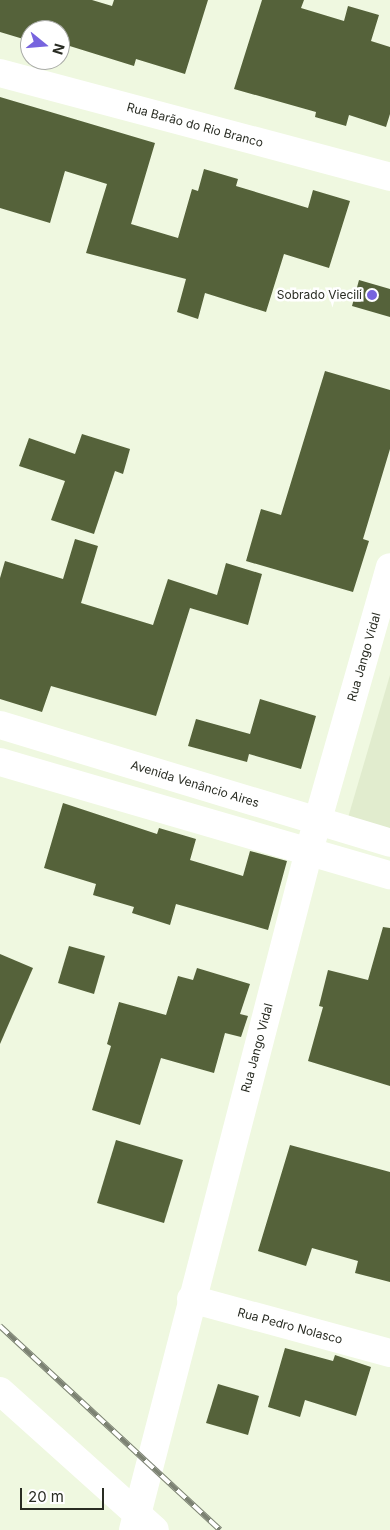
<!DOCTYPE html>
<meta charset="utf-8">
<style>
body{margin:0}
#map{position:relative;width:390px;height:1530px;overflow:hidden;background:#eff8e0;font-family:Inter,sans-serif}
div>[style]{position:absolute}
.built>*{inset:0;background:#e1ecce}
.building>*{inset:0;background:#55623a}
.minor>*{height:28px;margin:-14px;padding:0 14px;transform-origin:14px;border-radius:14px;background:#fff}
.major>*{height:28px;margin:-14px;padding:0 14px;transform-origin:14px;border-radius:14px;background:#fff}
.rail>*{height:5.5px;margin-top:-2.75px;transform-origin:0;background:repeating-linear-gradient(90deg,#fff 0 11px,#7c8273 0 22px);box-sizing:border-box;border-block:1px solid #7c8273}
.dots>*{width:14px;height:14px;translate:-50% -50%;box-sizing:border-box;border:2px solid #fff;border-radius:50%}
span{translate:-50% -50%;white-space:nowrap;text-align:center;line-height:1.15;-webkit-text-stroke:5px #fff;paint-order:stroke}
.street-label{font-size:12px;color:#292c23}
.poi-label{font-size:12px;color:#292c23}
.right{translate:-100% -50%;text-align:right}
.north{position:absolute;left:20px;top:20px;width:50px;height:50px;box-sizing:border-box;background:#fff;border:1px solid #a9aba7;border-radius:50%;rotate:107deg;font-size:14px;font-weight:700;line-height:20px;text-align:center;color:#292c23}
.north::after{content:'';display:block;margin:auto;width:18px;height:22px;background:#7764de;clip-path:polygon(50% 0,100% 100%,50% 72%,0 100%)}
.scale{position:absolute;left:20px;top:1488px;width:84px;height:22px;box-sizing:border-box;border:2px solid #292c23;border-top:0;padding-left:6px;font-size:15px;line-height:18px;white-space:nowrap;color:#292c23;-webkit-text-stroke:4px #fff;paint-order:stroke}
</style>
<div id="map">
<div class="built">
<i style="clip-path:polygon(390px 675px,390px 833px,347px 821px)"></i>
</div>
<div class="building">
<i style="clip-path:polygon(0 0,92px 0,112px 6px,114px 0,208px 0,185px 74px,136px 59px,134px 66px,60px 43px,60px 30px,30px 30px,30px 41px,0 32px)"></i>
<i style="clip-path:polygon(262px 0,304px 0,301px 8px,344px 21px,348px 6px,379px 15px,371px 41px,390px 47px,390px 114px,386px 127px,349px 115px,346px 126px,315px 117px,316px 112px,234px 89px)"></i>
<i style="clip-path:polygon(0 97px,155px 143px,131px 224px,178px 238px,192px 189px,198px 191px,204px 169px,238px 179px,236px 186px,308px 208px,313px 190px,350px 201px,329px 268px,284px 254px,266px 312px,205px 293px,198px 319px,177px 312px,186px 279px,86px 253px,107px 184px,65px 171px,50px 223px,0 208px)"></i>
<i style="clip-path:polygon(359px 280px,390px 289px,390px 317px,352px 306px)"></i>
<i style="clip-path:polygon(325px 371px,390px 390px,390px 449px,363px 539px,369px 541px,353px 592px,246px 561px,261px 509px,281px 515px)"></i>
<i style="clip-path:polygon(82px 434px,130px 449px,123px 474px,115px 471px,94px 534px,51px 520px,65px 481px,19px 466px,29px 438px,75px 454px)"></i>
<i style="clip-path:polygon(75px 539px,98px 546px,81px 603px,153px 625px,168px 579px,217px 595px,226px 563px,262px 574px,248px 625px,190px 608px,156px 716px,51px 686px,42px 712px,0 699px,0 578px,5px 561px,63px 579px)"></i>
<i style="clip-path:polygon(260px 699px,316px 716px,301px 769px,249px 754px,247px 762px,188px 746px,196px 719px,250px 734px)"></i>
<i style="clip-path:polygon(63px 803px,157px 834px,159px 828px,196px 839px,190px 860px,243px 876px,250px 851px,287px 861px,268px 930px,176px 904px,170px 925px,132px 913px,134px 907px,93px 895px,96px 884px,44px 868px)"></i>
<i style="clip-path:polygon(383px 927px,390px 928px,390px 1086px,308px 1061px,323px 1007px,319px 1006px,328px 970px,368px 980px)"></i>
<i style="clip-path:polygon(69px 946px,105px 956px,94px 994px,58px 983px)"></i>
<i style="clip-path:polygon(0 954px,33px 968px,0 1044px)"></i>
<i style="clip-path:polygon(197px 968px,250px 984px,240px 1014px,248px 1016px,241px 1037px,225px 1033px,214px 1073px,161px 1058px,140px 1125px,92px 1110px,111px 1046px,107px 1044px,119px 1002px,166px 1015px,178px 976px,193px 980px)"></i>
<i style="clip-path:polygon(116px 1140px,183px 1160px,164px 1223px,97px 1203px)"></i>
<i style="clip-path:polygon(290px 1145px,390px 1172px,390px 1282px,355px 1273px,358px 1261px,312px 1248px,306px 1266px,258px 1251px)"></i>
<i style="clip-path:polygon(285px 1348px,333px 1361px,335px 1355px,371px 1367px,356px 1416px,305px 1400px,300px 1417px,268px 1407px)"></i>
<i style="clip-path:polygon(218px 1384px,259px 1396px,248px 1435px,206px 1423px)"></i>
</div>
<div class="minor">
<i style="left:0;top:73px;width:404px;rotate:14.9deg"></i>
<i style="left:191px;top:1299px;width:206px;rotate:15.2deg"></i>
<i style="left:0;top:1391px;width:208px;rotate:41.9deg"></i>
<i style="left:133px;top:1530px;width:701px;rotate:-75.47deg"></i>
<i style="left:309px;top:851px;width:295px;rotate:-74.1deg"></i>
</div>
<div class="major">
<i style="left:0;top:725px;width:407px;rotate:16.8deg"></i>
<i style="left:0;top:762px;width:406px;rotate:16.2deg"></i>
</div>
<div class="rail">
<i style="left:0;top:1326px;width:300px;rotate:42.8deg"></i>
</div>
<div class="dots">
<i style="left:372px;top:295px;background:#7764de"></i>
</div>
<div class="street-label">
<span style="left:195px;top:125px;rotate:15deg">Rua Barão do Rio Branco</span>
<span style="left:364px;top:657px;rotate:-74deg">Rua Jango Vidal</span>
<span style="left:195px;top:784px;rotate:17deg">Avenida Venâncio Aires</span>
<span style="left:257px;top:1048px;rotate:-75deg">Rua Jango Vidal</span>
<span style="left:290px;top:1326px;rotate:15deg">Rua Pedro Nolasco</span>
</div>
<div class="poi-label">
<span class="right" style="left:362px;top:295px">Sobrado Viecili</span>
</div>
<div class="north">N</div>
<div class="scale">20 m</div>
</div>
